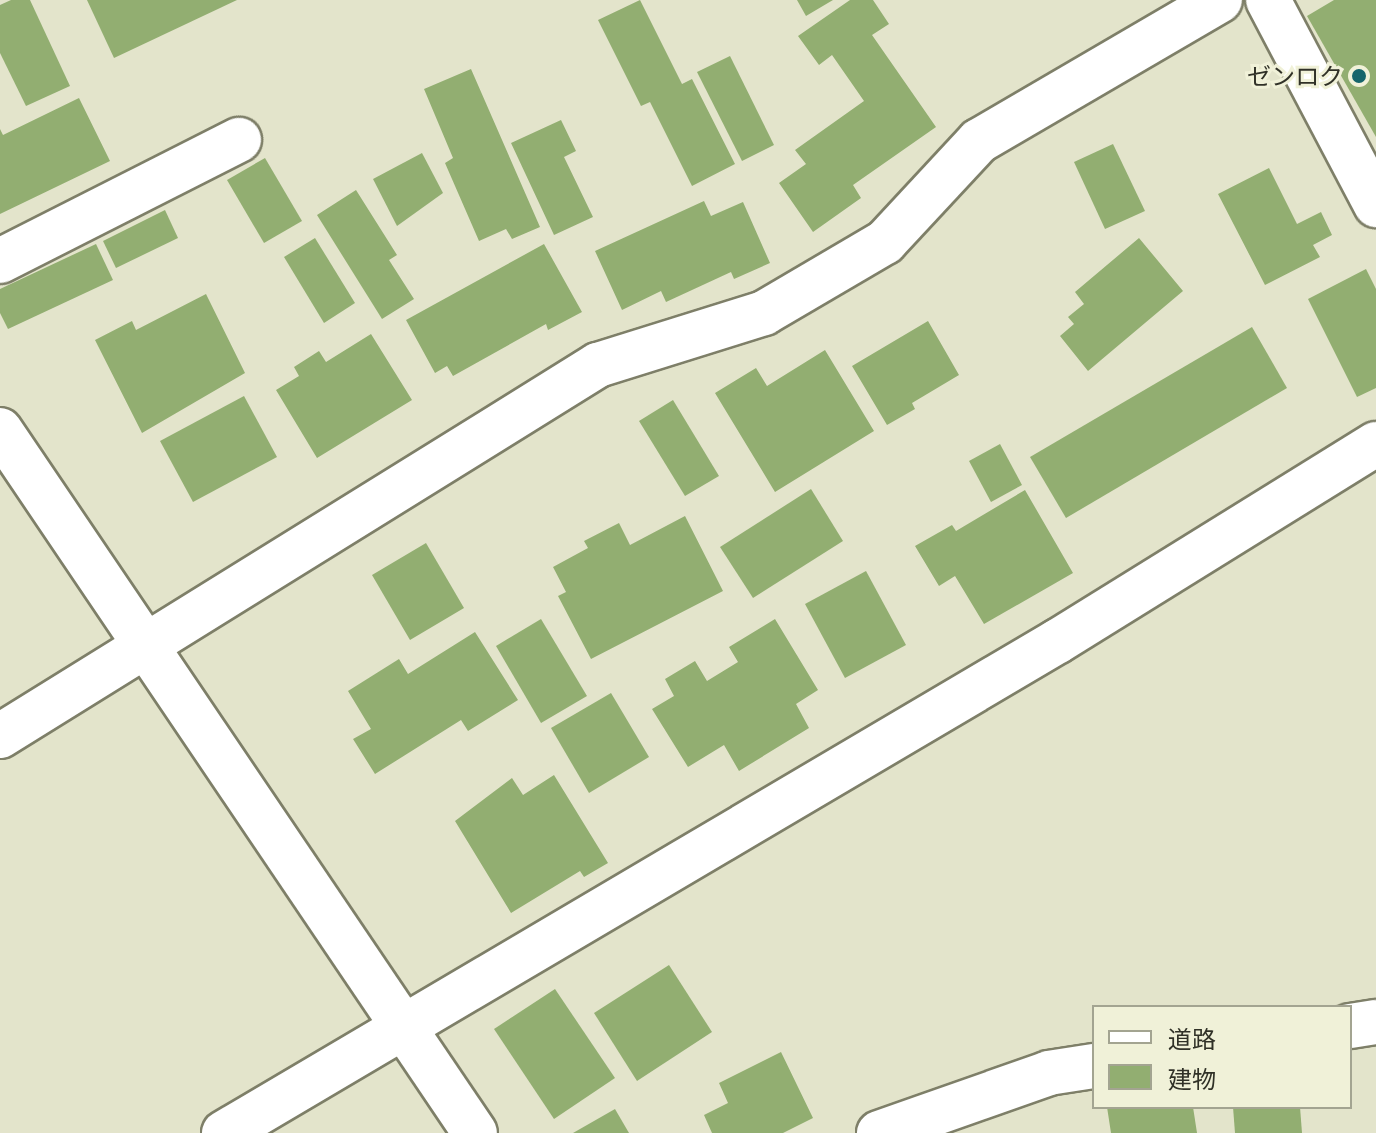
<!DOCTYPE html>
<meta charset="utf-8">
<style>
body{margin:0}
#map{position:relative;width:1376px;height:1133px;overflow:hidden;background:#e3e4cb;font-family:Lato,"Noto Sans JP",sans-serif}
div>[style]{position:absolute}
.building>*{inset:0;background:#92ae71}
.roads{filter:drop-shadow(2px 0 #7e7f68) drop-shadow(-2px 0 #7e7f68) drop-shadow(0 2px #7e7f68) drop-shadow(0 -2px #7e7f68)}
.minor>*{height:44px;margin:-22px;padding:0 22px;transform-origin:22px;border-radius:22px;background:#fff}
.tertiary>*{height:44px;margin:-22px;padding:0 22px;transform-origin:22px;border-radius:22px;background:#fff}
.dots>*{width:22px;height:22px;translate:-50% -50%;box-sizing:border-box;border:4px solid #f0f1d8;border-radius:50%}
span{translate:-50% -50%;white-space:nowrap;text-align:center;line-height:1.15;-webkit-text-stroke:6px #f0f1d8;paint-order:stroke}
.poi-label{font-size:24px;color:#303127}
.right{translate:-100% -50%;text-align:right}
.legend{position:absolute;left:1092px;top:1005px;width:260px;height:104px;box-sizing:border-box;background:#f0f1d8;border:2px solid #a3a491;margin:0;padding:10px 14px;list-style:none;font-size:24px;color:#303127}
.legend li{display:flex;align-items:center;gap:16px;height:40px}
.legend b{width:40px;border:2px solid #a3a491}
</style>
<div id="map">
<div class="building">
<i style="clip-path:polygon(11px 0,30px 0,70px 86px,26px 106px,0 53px,0 5px)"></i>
<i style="clip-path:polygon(87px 0,237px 0,114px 58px)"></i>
<i style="clip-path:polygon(640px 0,682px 84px,692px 79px,735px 164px,692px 186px,650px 102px,641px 106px,598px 20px)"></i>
<i style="clip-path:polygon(797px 0,833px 0,806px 16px)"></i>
<i style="clip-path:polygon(850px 0,873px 0,889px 24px,872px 35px,936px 127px,853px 185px,861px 198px,813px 232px,779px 183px,806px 164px,795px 150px,864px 101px,832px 55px,819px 65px,798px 36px)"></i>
<i style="clip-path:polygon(1334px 0,1376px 0,1376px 137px,1307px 16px)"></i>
<i style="clip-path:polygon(730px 56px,774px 145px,742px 161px,697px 72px)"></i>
<i style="clip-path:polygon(471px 69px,540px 227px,512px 239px,506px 229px,479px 241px,445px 163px,453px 158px,424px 89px)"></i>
<i style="clip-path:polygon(79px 98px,110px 161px,0 214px,0 129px,3px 135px)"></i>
<i style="clip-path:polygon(561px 120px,576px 151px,564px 157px,593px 217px,554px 235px,511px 143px)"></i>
<i style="clip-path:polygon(1113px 144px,1145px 211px,1105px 229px,1074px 162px)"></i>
<i style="clip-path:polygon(422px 153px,443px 193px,397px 226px,373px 179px)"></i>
<i style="clip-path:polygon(265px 158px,302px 221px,264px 243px,227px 180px)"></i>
<i style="clip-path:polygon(1269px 168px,1297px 224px,1321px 212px,1332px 235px,1313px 245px,1320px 257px,1265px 285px,1218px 194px)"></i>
<i style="clip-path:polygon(356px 190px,397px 255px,389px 260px,414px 299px,382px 319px,317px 215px)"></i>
<i style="clip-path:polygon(704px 201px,711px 216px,743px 202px,770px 263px,734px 279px,731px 272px,666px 302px,661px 291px,622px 310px,595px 251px)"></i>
<i style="clip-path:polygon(165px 210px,178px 238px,116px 268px,103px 241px)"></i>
<i style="clip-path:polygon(315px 238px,355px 303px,324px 323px,284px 257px)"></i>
<i style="clip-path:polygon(1139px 238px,1183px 291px,1088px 371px,1060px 336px,1074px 324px,1068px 317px,1084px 304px,1075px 292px)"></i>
<i style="clip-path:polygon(96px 244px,113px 280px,8px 329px,0 313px,0 289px)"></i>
<i style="clip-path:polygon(544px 244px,582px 312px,548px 330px,546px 324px,453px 376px,447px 366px,435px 373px,406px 320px)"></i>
<i style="clip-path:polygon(1366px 269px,1376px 289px,1376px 388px,1357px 397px,1308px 299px)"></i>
<i style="clip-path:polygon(206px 294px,245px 373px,142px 433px,95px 340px,132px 321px,136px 330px)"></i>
<i style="clip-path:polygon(928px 321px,959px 375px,912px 403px,915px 409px,887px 425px,852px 366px)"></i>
<i style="clip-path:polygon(1252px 327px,1287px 388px,1066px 518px,1030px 457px)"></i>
<i style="clip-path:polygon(371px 334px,412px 400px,317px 458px,276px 390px,299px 376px,294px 367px,319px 351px,326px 362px)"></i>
<i style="clip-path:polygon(825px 350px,874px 431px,775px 492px,715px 393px,756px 368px,767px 386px)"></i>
<i style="clip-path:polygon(244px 396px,277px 457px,193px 502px,160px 441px)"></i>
<i style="clip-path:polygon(673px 400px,719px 476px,685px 496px,639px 421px)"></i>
<i style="clip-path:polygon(1000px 444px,1022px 485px,991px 502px,969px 461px)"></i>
<i style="clip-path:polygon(811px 489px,843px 541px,753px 598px,720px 547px)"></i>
<i style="clip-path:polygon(1025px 490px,1073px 573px,984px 624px,955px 576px,939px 586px,915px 546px,952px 525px,956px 531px)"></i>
<i style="clip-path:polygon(685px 516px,723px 591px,591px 659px,558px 596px,566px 592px,553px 567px,588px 548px,584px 541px,619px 523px,630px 545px)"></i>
<i style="clip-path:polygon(426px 543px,464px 608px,410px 640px,372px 575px)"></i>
<i style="clip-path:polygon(866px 571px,906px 645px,845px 678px,805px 604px)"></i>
<i style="clip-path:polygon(541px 619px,587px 696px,541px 723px,496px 646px)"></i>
<i style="clip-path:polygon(775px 619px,818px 690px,796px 704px,809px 728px,739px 771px,724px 745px,688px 767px,652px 709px,674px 696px,665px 679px,695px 661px,707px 681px,738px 662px,729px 647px)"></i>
<i style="clip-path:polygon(475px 632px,518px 700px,468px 731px,461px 720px,375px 774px,353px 739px,371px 729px,348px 691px,399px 659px,408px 674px)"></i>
<i style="clip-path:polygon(611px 693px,649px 757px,589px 793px,551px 728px)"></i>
<i style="clip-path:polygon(554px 775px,608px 863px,584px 877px,580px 871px,511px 913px,455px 821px,512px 778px,523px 795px)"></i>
<i style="clip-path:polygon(669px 965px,712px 1032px,637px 1081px,594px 1013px)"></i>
<i style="clip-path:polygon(555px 989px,615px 1078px,554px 1119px,494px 1029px)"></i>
<i style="clip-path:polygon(781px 1052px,813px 1118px,783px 1133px,712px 1133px,704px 1115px,728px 1103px,719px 1083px)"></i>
<i style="clip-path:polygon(1107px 1107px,1193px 1107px,1197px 1133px,1111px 1133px)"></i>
<i style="clip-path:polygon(1233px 1107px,1300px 1107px,1302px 1133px,1235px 1133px)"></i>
<i style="clip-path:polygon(615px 1109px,629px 1133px,573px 1133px)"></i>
</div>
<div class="roads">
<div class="minor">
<i style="left:1268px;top:0;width:232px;rotate:62.2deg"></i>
<i style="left:0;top:261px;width:268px;rotate:-26.9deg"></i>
<i style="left:0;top:430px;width:848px;rotate:55.95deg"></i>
<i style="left:1350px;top:1026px;width:26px;rotate:-9deg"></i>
<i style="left:224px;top:1133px;width:968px;rotate:-30.54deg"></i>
<i style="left:1058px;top:641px;width:374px;rotate:-31.8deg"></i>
<i style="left:879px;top:1133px;width:180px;rotate:-19.4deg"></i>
<i style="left:1049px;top:1073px;width:46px;rotate:-8.8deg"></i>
</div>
<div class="tertiary">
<i style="left:0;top:736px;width:704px;rotate:-31.82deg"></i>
<i style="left:598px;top:365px;width:174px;rotate:-17.4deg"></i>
<i style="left:764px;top:313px;width:140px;rotate:-30.4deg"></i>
<i style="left:885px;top:242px;width:138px;rotate:-47.1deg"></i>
<i style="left:979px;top:141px;width:279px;rotate:-30.3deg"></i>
</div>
</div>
<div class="dots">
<i style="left:1359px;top:76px;background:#16656b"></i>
</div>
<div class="poi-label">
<span class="right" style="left:1343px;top:76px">ゼンロク</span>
</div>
<ul class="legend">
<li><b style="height:10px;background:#fff"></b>道路</li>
<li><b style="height:22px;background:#92ae71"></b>建物</li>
</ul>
</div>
